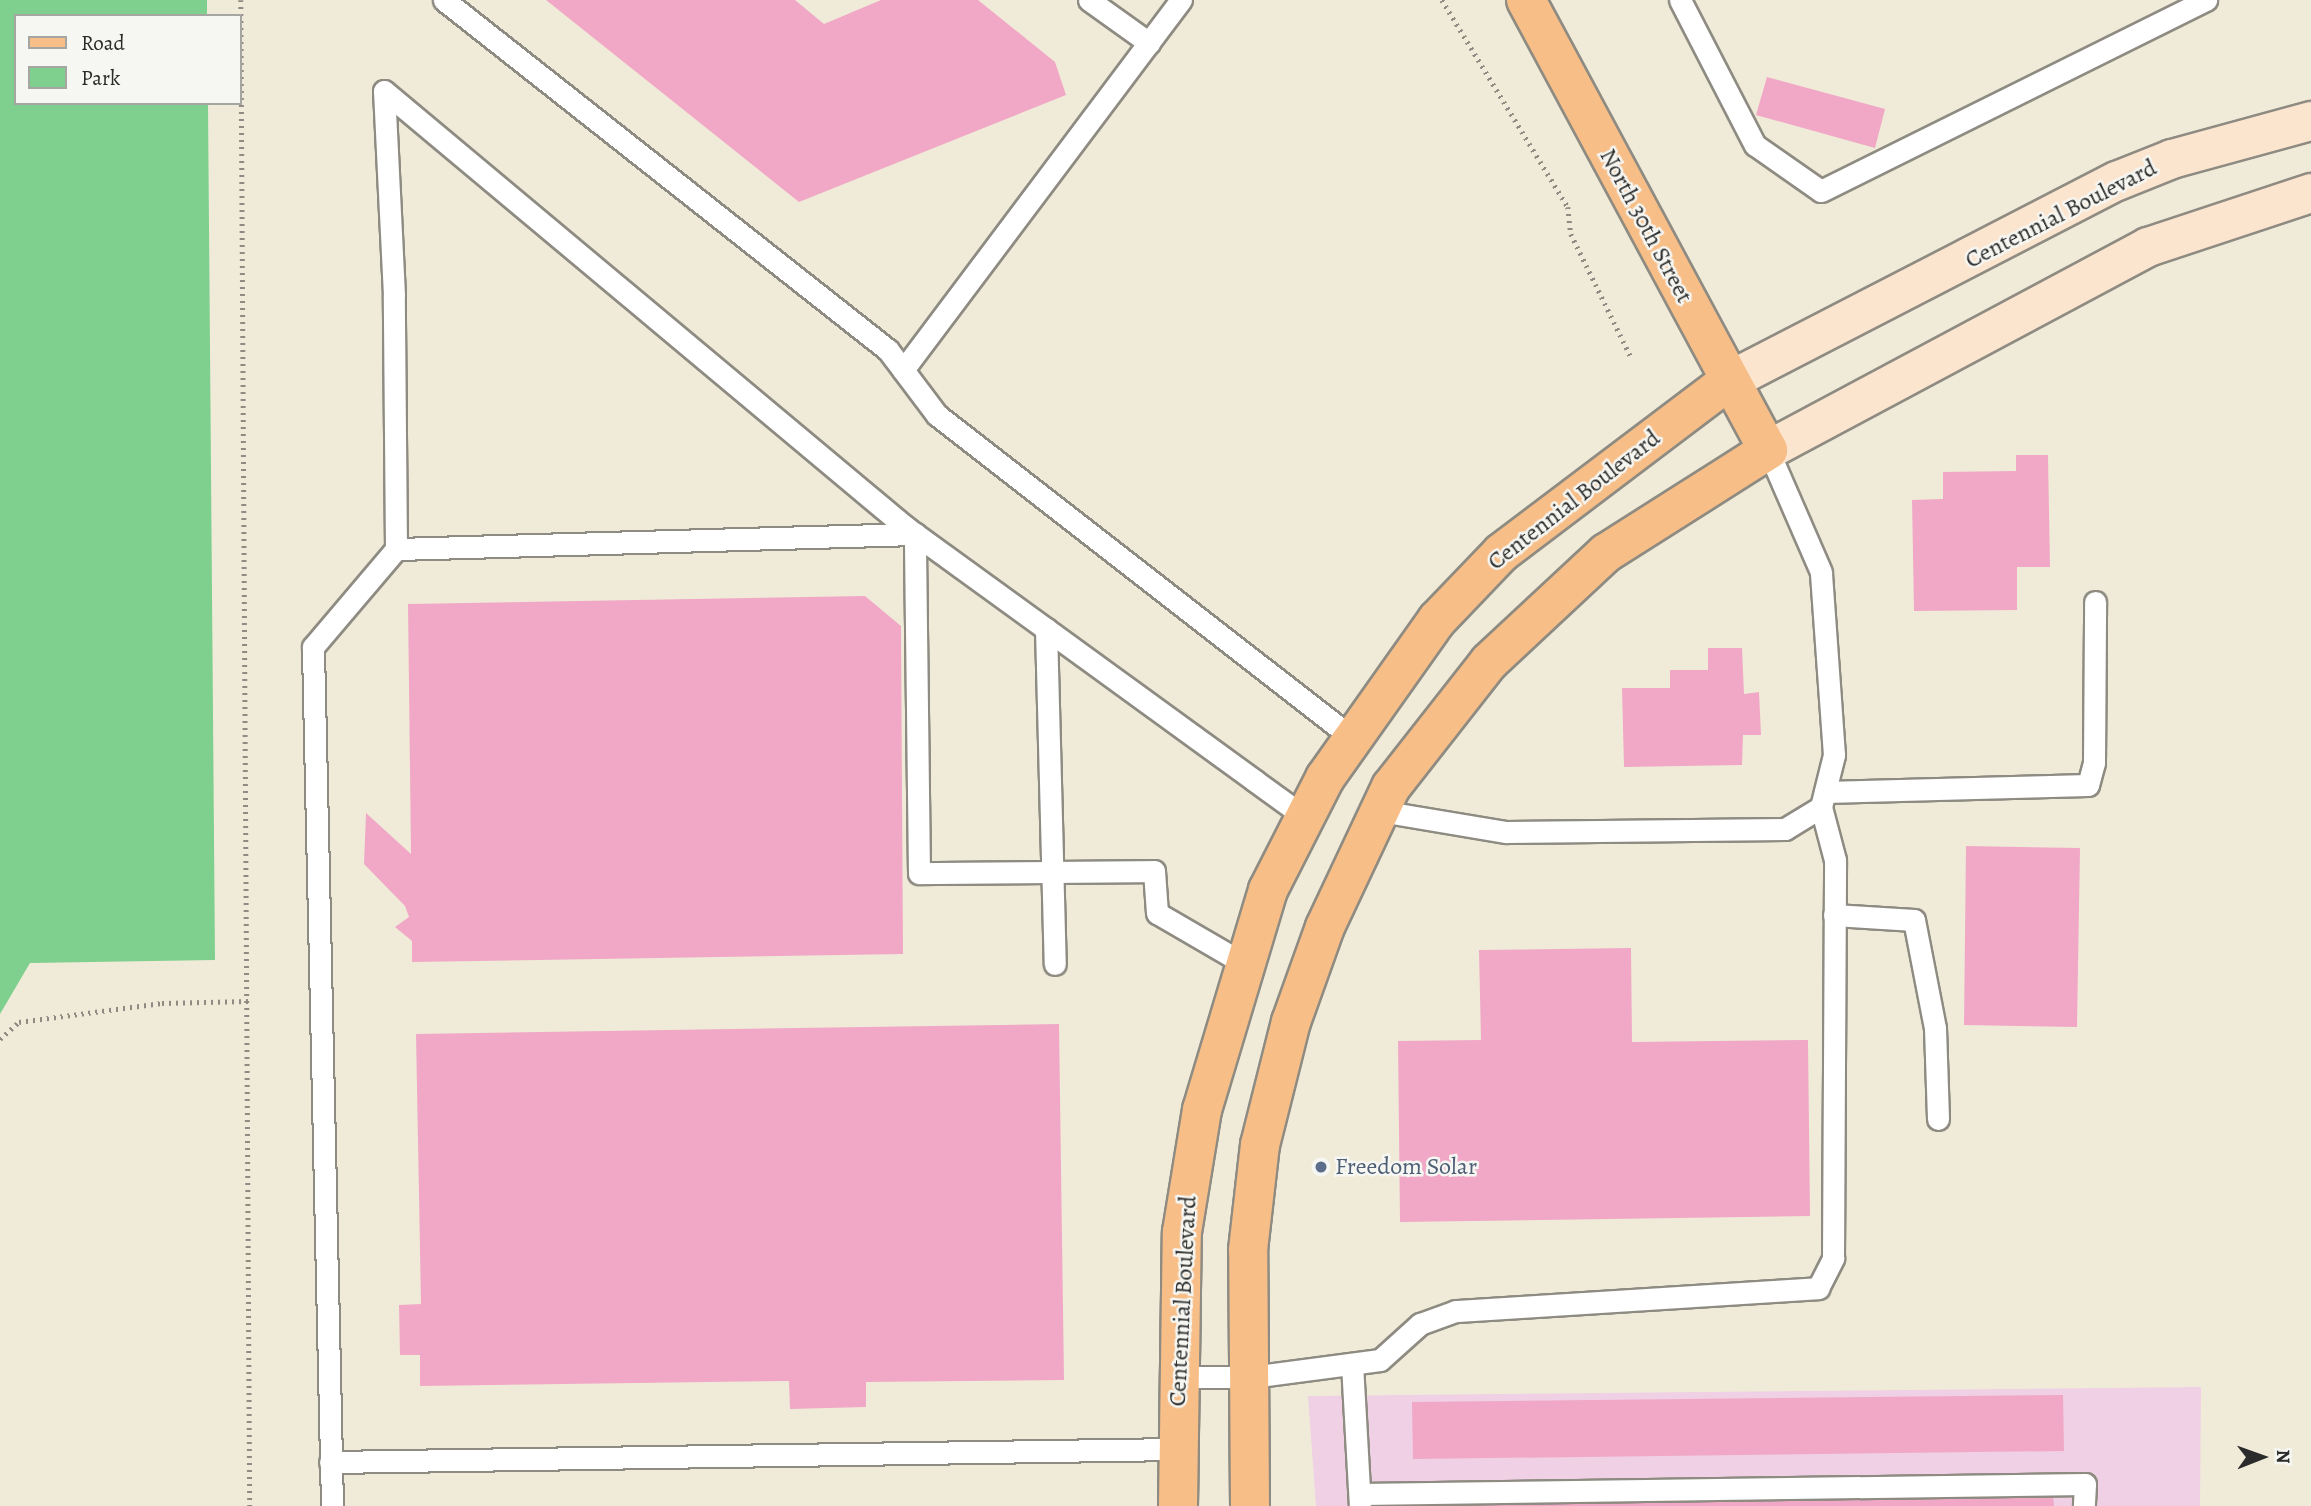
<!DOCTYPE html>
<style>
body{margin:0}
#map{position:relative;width:2311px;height:1506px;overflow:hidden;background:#f0ebd8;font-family:Alegreya,serif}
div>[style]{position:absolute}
.built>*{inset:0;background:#f0d0e4}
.green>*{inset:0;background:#7fcf8e}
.building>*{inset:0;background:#f0a8c6}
.path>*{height:4.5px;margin-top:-2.25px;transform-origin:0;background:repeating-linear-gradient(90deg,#8e8b82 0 2px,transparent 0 7px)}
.roads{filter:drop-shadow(2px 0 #8e8b82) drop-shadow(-2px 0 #8e8b82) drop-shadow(0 2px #8e8b82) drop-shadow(0 -2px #8e8b82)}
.lane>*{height:21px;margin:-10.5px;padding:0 10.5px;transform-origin:10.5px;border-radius:10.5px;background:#fff}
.secondary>*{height:38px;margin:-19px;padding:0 19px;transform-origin:19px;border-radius:19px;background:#fce5cf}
.primary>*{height:38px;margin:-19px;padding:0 19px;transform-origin:19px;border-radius:19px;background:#f7be88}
.dots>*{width:19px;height:19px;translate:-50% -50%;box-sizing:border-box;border:4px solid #f6f6f2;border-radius:50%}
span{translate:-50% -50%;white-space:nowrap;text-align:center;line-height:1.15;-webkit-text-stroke:5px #f6f6f2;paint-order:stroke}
.street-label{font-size:24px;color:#2b2b2b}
.service-label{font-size:24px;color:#4e5e75}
.left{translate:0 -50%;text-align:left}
.legend{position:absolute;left:14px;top:14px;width:228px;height:91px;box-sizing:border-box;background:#f6f6f2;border:2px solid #a5a5a2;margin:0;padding:9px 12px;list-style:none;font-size:21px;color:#2b2b2b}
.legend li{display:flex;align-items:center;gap:14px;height:35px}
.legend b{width:35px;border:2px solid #a5a5a2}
.north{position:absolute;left:2227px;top:1422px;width:70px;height:70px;-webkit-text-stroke:5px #f6f6f2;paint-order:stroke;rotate:89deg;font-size:19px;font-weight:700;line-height:28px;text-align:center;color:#2b2b2b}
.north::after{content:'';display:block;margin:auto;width:24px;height:32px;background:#2b2b2b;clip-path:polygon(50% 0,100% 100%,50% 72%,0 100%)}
</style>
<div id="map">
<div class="built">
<i style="clip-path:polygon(2201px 1387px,2200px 1506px,1316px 1506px,1308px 1396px)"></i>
</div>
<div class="green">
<i style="clip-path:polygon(0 0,207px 0,207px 16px,16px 16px,16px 103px,208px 103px,215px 960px,30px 963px,0 1014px)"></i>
</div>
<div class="building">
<i style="clip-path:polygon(546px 0,795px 0,824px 24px,881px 0,978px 0,1055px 62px,1066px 95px,799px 202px)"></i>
<i style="clip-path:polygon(1767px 77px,1885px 109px,1875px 148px,1756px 115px)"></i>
<i style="clip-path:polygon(2016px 455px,2048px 455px,2050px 567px,2017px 567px,2017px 610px,1914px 611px,1912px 500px,1943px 499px,1943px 472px,2016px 471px)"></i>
<i style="clip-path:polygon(865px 596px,901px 626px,903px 954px,412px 962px,412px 941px,395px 927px,409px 917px,405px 906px,364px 864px,366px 813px,411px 854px,408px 604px)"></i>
<i style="clip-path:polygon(1708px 648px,1742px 648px,1744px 694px,1759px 692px,1761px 735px,1743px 735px,1742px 765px,1624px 767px,1622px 688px,1670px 688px,1670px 670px,1708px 670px)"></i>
<i style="clip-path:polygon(1966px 846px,2080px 848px,2077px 1027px,1964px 1025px)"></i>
<i style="clip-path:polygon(1631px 948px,1632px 1042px,1808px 1040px,1810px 1216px,1400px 1222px,1398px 1041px,1481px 1040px,1479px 950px)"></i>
<i style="clip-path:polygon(1059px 1024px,1064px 1380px,866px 1382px,866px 1407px,790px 1409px,789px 1381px,420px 1386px,420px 1355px,400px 1355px,399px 1305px,421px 1304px,416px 1034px)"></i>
<i style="clip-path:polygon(2063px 1395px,2064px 1451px,1413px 1459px,1412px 1402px)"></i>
<i style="clip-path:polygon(2053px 1496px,2054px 1506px,1437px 1506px,1437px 1504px)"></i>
</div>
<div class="path">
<i style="left:241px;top:0;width:1506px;rotate:89.66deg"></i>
<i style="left:1442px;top:0;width:242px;rotate:58.7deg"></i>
<i style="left:1568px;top:207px;width:27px;rotate:84deg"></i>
<i style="left:1571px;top:234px;width:139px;rotate:64deg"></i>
<i style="left:0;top:1039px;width:25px;rotate:-42deg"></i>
<i style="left:19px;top:1022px;width:144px;rotate:-7.6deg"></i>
<i style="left:162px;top:1003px;width:86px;rotate:-1.3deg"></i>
</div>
<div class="roads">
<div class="lane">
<i style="left:444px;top:0;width:565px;rotate:38.25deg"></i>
<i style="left:888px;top:350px;width:81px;rotate:53deg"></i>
<i style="left:937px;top:415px;width:524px;rotate:37.87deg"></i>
<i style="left:1089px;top:0;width:74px;rotate:35.6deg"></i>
<i style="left:1680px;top:0;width:163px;rotate:62.7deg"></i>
<i style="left:1755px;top:145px;width:80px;rotate:34.9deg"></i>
<i style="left:1821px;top:191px;width:430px;rotate:-26.4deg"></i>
<i style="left:903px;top:370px;width:463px;rotate:-53.1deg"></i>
<i style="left:1046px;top:629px;width:335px;rotate:88.5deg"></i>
<i style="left:1825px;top:792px;width:263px;rotate:-1.5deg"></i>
<i style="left:2088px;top:785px;width:23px;rotate:-75deg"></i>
<i style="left:2094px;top:763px;width:161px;rotate:-89.6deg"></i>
<i style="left:1380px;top:811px;width:128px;rotate:9.5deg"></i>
<i style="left:1506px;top:832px;width:279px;rotate:-0.6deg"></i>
<i style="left:1785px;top:829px;width:42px;rotate:-31.4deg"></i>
<i style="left:1821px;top:807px;width:54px;rotate:-76deg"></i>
<i style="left:1834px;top:755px;width:183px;rotate:-94.1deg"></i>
<i style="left:1821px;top:572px;width:133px;rotate:-113.5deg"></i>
<i style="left:1834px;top:915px;width:80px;rotate:3.6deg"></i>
<i style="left:1914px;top:920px;width:110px;rotate:79deg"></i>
<i style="left:1935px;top:1028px;width:91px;rotate:88.1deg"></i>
<i style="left:1243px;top:963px;width:99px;rotate:-149.8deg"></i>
<i style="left:1157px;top:913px;width:42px;rotate:-94.1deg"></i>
<i style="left:1154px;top:871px;width:235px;rotate:179.5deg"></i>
<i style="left:919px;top:873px;width:339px;rotate:-90.7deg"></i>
<i style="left:915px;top:534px;width:519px;rotate:178.34deg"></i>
<i style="left:396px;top:549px;width:254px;rotate:-90.5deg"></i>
<i style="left:394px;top:295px;width:204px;rotate:-92.8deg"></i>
<i style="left:384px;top:91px;width:669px;rotate:39.9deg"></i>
<i style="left:897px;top:520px;width:23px;rotate:38deg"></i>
<i style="left:915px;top:534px;width:162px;rotate:35.9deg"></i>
<i style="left:1046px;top:629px;width:258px;rotate:36deg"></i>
<i style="left:1255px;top:781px;width:62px;rotate:35.8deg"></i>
<i style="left:1352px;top:1364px;width:141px;rotate:86.8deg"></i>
<i style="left:1176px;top:1377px;width:75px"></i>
<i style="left:1251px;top:1377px;width:130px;rotate:-7.5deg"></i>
<i style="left:1380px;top:1360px;width:54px;rotate:-42deg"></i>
<i style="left:1420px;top:1324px;width:38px;rotate:-20deg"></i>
<i style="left:1456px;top:1311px;width:363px;rotate:-3.6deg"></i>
<i style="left:1818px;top:1288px;width:34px;rotate:-63deg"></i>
<i style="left:1833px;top:1258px;width:398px;rotate:-89.7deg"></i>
<i style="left:1835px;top:860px;width:55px;rotate:-104.8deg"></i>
<i style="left:330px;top:1462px;width:847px;rotate:-0.88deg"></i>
<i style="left:1360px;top:1494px;width:725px;rotate:-0.79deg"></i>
<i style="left:2085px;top:1484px;width:22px;rotate:93deg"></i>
<i style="left:332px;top:1506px;width:859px;rotate:-91.27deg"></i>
<i style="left:313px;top:647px;width:128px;rotate:-49.7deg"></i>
</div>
<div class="secondary">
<i style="left:1727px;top:382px;width:439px;rotate:-27.3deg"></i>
<i style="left:2117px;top:181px;width:59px;rotate:-21.8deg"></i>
<i style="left:2172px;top:159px;width:144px;rotate:-15.3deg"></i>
<i style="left:1768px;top:450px;width:431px;rotate:-28.1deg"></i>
<i style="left:2148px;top:247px;width:172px;rotate:-18.3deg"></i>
</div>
<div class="primary">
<i style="left:1178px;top:1506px;width:274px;rotate:-89.2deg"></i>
<i style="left:1182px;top:1232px;width:124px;rotate:-80.7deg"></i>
<i style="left:1202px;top:1110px;width:230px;rotate:-73.3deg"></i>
<i style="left:1268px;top:890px;width:126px;rotate:-63deg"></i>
<i style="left:1325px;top:778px;width:194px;rotate:-54.7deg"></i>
<i style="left:1437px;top:620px;width:93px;rotate:-46.3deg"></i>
<i style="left:1501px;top:553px;width:283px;rotate:-37.1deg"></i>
<i style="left:1250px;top:1506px;width:256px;rotate:-90.4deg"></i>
<i style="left:1248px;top:1250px;width:106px;rotate:-83.5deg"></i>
<i style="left:1260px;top:1145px;width:127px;rotate:-75.9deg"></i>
<i style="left:1291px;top:1022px;width:101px;rotate:-70.3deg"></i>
<i style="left:1325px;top:927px;width:155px;rotate:-64.8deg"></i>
<i style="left:1391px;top:787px;width:159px;rotate:-51.9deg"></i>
<i style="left:1489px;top:662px;width:160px;rotate:-43deg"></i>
<i style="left:1606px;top:553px;width:192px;rotate:-32.4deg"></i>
<i style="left:1768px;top:450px;width:511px;rotate:-118.27deg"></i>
</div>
</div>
<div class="dots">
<i style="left:1321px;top:1167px;background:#5c6f8a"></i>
</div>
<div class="street-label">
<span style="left:2061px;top:214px;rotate:-27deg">Centennial Boulevard</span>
<span style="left:1646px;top:226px;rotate:62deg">North 30th Street</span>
<span style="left:1574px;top:500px;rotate:-38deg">Centennial Boulevard</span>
<span style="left:1183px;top:1301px;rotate:-87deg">Centennial Boulevard</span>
</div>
<div class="service-label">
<span class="left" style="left:1335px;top:1167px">Freedom Solar</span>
</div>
<ul class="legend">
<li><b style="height:9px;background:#f7be88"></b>Road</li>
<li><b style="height:19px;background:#7fcf8e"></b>Park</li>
</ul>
<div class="north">N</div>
</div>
